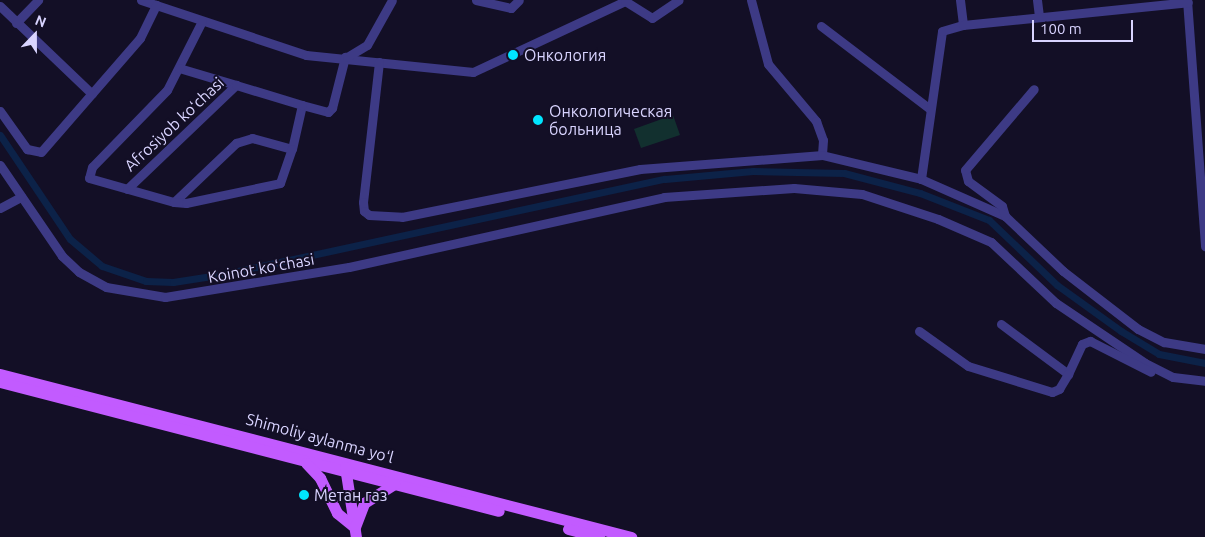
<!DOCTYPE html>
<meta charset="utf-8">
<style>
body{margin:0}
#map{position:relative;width:1205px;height:537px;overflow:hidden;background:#130f26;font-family:Ubuntu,sans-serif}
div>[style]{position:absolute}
.green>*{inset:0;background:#12302f}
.canal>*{height:7px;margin:-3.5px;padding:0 3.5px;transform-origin:3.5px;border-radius:3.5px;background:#0c2248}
.minor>*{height:9px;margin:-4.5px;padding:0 4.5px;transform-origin:4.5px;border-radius:4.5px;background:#3d3a85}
.major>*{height:11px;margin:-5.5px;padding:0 5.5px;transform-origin:5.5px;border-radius:5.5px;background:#c25bff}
.dots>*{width:14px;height:14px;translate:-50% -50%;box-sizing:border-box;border:2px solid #130f26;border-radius:50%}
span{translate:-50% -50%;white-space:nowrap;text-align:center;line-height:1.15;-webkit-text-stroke:4px #130f26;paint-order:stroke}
.poi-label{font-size:16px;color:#d9d4ff}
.left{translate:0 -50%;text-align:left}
.street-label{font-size:16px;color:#d9d4ff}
.north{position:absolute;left:10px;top:10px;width:50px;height:50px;-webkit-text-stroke:4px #130f26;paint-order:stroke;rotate:22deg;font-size:14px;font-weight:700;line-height:20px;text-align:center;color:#d9d4ff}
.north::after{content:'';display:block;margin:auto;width:18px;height:22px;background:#d9d4ff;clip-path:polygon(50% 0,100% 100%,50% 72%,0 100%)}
.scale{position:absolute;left:1032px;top:20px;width:101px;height:22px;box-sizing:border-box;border:2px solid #d9d4ff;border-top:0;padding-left:6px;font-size:15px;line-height:18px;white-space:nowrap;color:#d9d4ff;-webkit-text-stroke:4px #130f26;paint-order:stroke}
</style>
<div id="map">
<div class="green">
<i style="clip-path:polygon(673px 115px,680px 135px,641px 148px,634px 129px)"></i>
</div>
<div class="canal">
<i style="left:0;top:135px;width:125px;rotate:56.1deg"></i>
<i style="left:70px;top:239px;width:42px;rotate:40.2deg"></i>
<i style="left:102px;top:266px;width:46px;rotate:18.8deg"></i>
<i style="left:146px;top:281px;width:27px;rotate:2deg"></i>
<i style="left:173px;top:282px;width:52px;rotate:-8.9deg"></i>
<i style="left:224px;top:274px;width:451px;rotate:-12.2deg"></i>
<i style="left:665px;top:179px;width:88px;rotate:-5.2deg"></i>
<i style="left:753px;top:171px;width:91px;rotate:1.3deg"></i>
<i style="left:844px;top:173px;width:79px;rotate:14.7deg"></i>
<i style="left:920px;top:193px;width:74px;rotate:21.4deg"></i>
<i style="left:989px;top:220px;width:94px;rotate:43.7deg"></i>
<i style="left:1057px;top:285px;width:79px;rotate:35.7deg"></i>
<i style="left:1121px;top:331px;width:44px;rotate:31.2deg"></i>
<i style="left:1159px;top:354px;width:47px;rotate:11.1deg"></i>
</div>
<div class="minor">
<i style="left:141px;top:0;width:174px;rotate:18.4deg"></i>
<i style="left:306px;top:55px;width:168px;rotate:5.8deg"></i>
<i style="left:473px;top:72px;width:168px;rotate:-25deg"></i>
<i style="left:625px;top:1px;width:32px;rotate:32deg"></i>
<i style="left:652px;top:18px;width:32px;rotate:-34deg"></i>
<i style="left:476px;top:0;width:36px;rotate:13deg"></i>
<i style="left:511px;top:8px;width:11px;rotate:-45deg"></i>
<i style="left:751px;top:0;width:66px;rotate:75.1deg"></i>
<i style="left:768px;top:64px;width:75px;rotate:49.9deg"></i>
<i style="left:816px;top:121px;width:20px;rotate:70deg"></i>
<i style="left:823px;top:140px;width:15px;rotate:94deg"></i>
<i style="left:960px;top:0;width:25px;rotate:83deg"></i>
<i style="left:1037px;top:0;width:16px;rotate:83deg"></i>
<i style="left:1187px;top:0;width:247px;rotate:85.8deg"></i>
<i style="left:0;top:6px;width:127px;rotate:43.7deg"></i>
<i style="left:202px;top:21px;width:77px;rotate:116.9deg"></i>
<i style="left:167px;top:90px;width:107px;rotate:134.2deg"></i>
<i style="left:92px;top:167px;width:11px;rotate:105deg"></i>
<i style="left:89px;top:178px;width:88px;rotate:15.8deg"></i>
<i style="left:174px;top:202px;width:86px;rotate:-43.6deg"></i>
<i style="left:236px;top:143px;width:17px;rotate:-17deg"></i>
<i style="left:252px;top:138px;width:41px;rotate:15.4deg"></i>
<i style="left:292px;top:149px;width:45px;rotate:-77.2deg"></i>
<i style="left:302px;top:105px;width:27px;rotate:15deg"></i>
<i style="left:328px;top:112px;width:6px;rotate:-45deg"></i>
<i style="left:332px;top:108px;width:53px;rotate:-75.7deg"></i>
<i style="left:16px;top:23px;width:32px;rotate:-46deg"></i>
<i style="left:821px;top:26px;width:137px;rotate:37.3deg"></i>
<i style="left:347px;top:57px;width:23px;rotate:-31deg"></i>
<i style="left:367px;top:45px;width:51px;rotate:-60.9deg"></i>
<i style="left:379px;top:62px;width:141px;rotate:96.5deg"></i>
<i style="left:363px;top:202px;width:9px;rotate:84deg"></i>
<i style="left:364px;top:211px;width:6px;rotate:39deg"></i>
<i style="left:369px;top:215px;width:33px;rotate:3deg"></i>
<i style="left:402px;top:217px;width:243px;rotate:-11.4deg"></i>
<i style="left:640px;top:169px;width:183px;rotate:-4.4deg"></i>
<i style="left:822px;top:155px;width:102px;rotate:13.6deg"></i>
<i style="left:921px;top:179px;width:92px;rotate:23.8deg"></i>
<i style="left:1005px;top:216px;width:80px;rotate:43.5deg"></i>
<i style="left:1063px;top:271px;width:95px;rotate:37.7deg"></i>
<i style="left:1138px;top:329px;width:29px;rotate:27deg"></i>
<i style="left:1164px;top:342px;width:42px;rotate:9.7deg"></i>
<i style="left:179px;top:68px;width:59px;rotate:16.6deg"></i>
<i style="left:0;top:111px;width:47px;rotate:54.6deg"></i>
<i style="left:27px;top:149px;width:14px;rotate:12deg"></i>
<i style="left:41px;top:152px;width:151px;rotate:-49deg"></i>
<i style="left:140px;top:38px;width:37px;rotate:-64deg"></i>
<i style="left:0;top:165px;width:110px;rotate:55.7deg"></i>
<i style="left:62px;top:256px;width:23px;rotate:43deg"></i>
<i style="left:79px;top:272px;width:31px;rotate:29deg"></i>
<i style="left:106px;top:287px;width:60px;rotate:9.6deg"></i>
<i style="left:165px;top:297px;width:186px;rotate:-9.3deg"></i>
<i style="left:349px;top:267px;width:323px;rotate:-12.5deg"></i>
<i style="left:664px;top:197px;width:130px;rotate:-4deg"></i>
<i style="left:794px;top:188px;width:68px;rotate:5deg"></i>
<i style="left:862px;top:194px;width:80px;rotate:18.2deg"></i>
<i style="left:938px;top:219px;width:58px;rotate:23.5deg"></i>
<i style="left:991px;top:242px;width:89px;rotate:43.2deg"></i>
<i style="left:1056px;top:303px;width:107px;rotate:34deg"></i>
<i style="left:1145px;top:363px;width:31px;rotate:27deg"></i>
<i style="left:1173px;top:377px;width:32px;rotate:7deg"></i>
<i style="left:921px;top:179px;width:149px;rotate:-81.9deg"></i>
<i style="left:942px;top:31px;width:22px;rotate:-16deg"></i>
<i style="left:963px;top:25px;width:226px;rotate:-5.8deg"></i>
<i style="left:127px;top:189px;width:151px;rotate:-43.7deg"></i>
<i style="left:236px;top:85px;width:69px;rotate:16.9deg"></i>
<i style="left:174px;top:202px;width:12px;rotate:5deg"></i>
<i style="left:186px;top:203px;width:96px;rotate:-12deg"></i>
<i style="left:280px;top:183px;width:36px;rotate:-71deg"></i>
<i style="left:0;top:208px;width:24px;rotate:-28deg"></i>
<i style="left:1005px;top:216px;width:10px;rotate:-107deg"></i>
<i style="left:1002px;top:206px;width:42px;rotate:-143.7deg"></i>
<i style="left:968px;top:181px;width:11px;rotate:-105deg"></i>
<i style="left:965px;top:170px;width:106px;rotate:-49.6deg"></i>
<i style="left:1001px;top:324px;width:84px;rotate:36.7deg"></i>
<i style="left:1068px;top:374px;width:33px;rotate:-65deg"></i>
<i style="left:1082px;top:344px;width:9px;rotate:-21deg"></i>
<i style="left:1090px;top:341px;width:68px;rotate:26.9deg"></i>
<i style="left:919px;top:331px;width:60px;rotate:35.5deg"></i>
<i style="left:968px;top:366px;width:88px;rotate:17.2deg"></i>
<i style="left:1052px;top:392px;width:8px;rotate:-23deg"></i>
<i style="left:1059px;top:389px;width:17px;rotate:-59deg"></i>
</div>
<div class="major">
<i style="left:0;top:374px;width:652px;rotate:14.48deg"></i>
<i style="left:0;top:382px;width:515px;rotate:14.49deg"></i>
<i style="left:306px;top:463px;width:21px;rotate:47deg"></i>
<i style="left:320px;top:478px;width:39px;rotate:64deg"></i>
<i style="left:337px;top:513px;width:19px;rotate:39deg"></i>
<i style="left:345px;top:467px;width:71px;rotate:81.1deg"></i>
<i style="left:355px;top:527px;width:26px;rotate:-69deg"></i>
<i style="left:364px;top:503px;width:36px;rotate:-32deg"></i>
<i style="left:568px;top:529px;width:32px;rotate:14deg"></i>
</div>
<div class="dots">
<i style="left:513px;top:55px;background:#00e5ff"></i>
<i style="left:538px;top:120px;background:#00e5ff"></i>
<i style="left:304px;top:495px;background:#00e5ff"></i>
</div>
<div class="poi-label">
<span class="left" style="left:524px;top:55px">Онкология</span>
<span class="left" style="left:549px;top:120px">Онкологическая<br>больница</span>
<span class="left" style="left:314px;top:495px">Метан газ</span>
</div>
<div class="street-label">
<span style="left:174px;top:124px;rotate:-43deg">Afrosiyob koʻchasi</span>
<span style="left:261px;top:268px;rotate:-10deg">Koinot koʻchasi</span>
<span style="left:320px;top:438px;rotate:15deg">Shimoliy aylanma yoʻl</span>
</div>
<div class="north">N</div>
<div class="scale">100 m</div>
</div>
